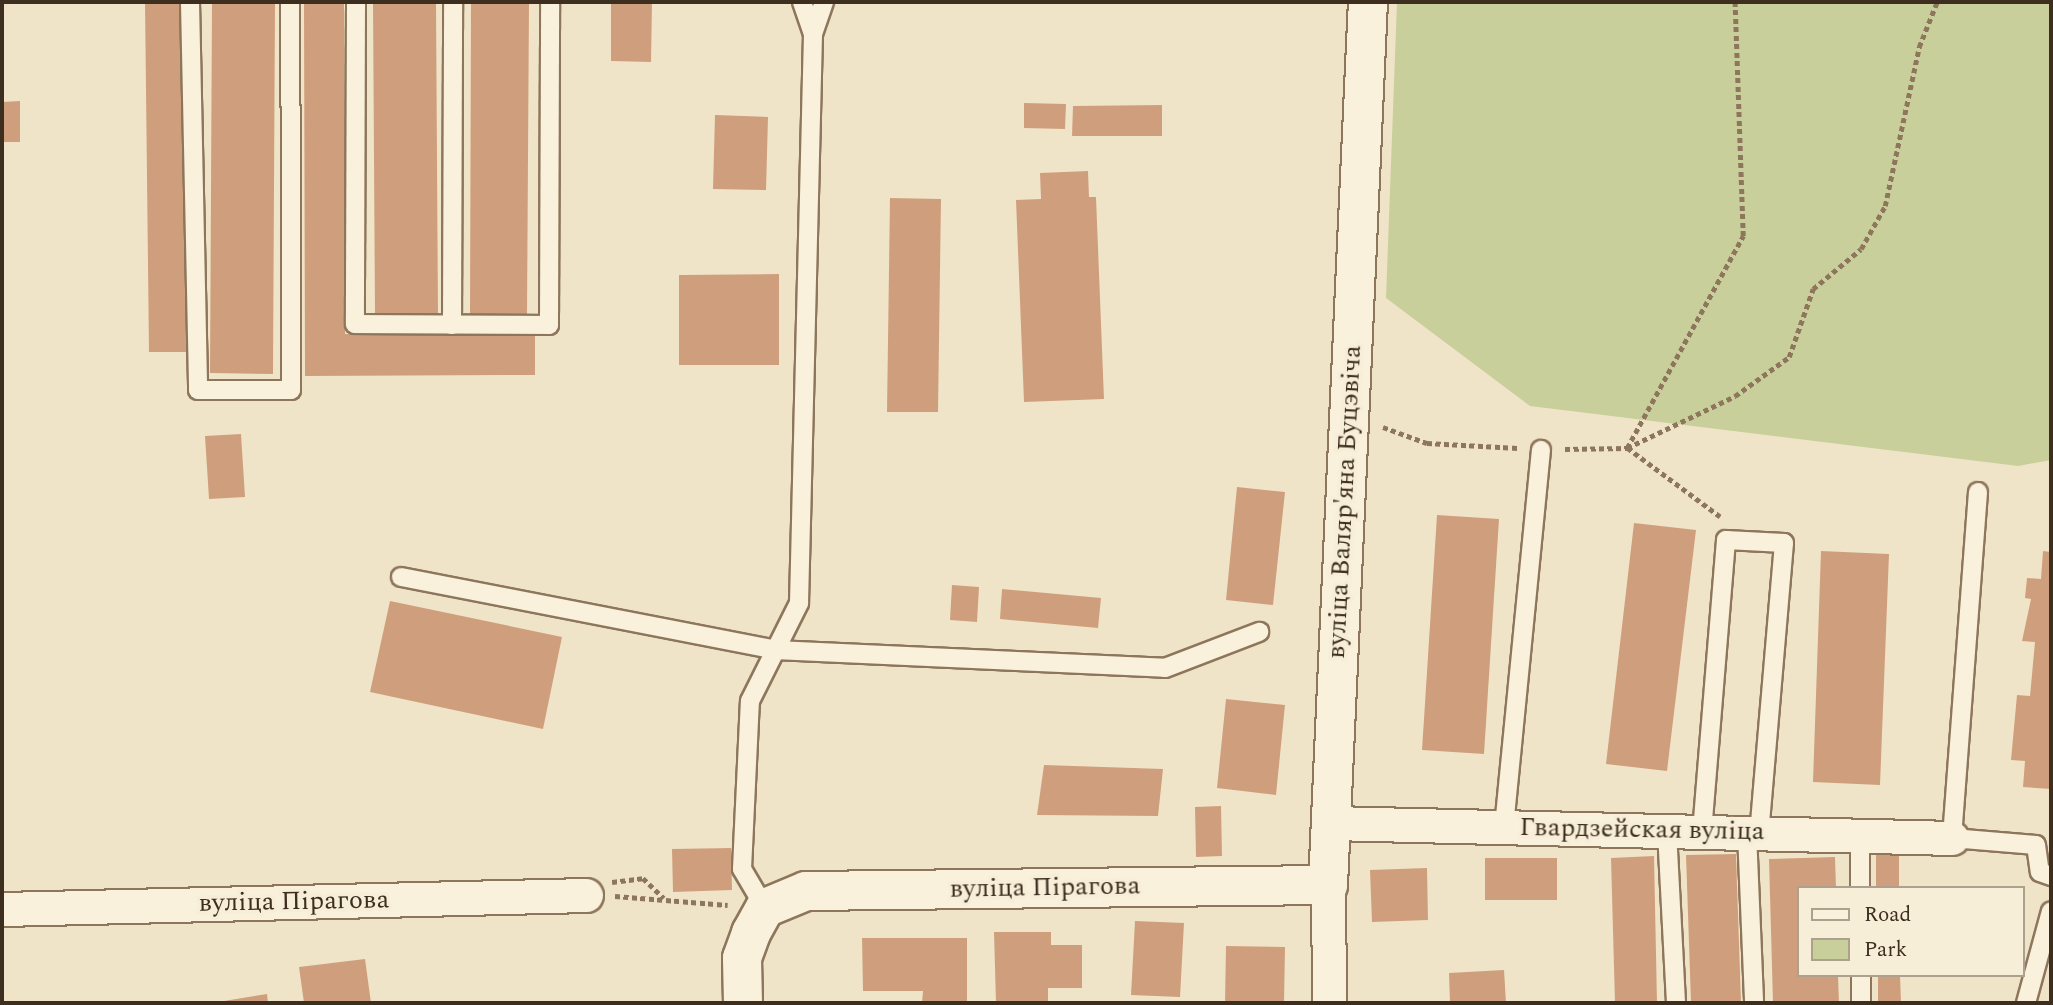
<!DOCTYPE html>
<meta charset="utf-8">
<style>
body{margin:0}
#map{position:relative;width:2053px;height:1005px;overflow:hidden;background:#f0e4c8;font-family:Spectral,serif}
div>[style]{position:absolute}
.green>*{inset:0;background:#c9cf9b}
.building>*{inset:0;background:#cf9f7d}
.path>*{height:4.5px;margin-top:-2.25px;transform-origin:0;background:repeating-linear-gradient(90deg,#8d765c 0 5px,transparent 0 8.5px)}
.roads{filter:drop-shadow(2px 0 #8d765c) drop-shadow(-2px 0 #8d765c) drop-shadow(0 2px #8d765c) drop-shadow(0 -2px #8d765c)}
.lane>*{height:18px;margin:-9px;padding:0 9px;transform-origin:9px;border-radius:9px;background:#faf1dc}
.street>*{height:33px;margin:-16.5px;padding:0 16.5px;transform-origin:16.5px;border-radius:16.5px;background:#faf1dc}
.secondary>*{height:38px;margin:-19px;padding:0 19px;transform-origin:19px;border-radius:19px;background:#faf1dc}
span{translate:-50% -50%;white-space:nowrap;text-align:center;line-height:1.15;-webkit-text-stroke:7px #f7eed8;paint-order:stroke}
.street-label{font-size:26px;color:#3d2e20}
.frame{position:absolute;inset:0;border:4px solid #3d2e20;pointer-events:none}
.legend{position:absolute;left:1797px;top:886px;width:228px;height:91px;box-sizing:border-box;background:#f7eed8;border:2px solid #ada18e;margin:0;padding:9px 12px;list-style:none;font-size:21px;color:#3d2e20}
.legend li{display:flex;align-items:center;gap:14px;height:35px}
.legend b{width:35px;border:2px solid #ada18e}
</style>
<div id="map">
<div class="green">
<i style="clip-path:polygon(1397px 2px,2051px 2px,2051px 460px,2018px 466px,1530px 406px,1386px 298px)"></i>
</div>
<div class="building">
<i style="clip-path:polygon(145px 2px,183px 2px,188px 352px,149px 352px)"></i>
<i style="clip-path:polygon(212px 2px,275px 2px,273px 374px,210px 373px)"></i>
<i style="clip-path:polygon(304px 2px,344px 2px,345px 334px,535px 335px,535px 375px,305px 376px)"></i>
<i style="clip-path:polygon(373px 2px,436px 2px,438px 315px,375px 315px)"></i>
<i style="clip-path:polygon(471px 2px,529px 2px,527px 315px,470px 315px)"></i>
<i style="clip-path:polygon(611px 2px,652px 2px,651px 62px,611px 61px)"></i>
<i style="clip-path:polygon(20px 101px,20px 142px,2px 142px,2px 102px)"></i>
<i style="clip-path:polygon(1024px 103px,1066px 104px,1065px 129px,1024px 128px)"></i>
<i style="clip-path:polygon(1162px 105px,1162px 136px,1072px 136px,1073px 106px)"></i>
<i style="clip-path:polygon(715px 115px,768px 117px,766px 190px,713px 189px)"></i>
<i style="clip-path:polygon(1088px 171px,1089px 197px,1096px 197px,1104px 399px,1024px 402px,1016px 200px,1041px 199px,1040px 173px)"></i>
<i style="clip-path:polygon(890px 198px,941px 199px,938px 412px,887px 412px)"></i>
<i style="clip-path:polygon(779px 274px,779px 365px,679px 365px,679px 275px)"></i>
<i style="clip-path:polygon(241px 434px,245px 497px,209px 499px,205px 436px)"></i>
<i style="clip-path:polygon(1237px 487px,1285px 492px,1273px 605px,1226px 600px)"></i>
<i style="clip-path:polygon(1437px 515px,1499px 519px,1484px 754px,1422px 750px)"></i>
<i style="clip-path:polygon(1634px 523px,1696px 530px,1667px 771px,1606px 764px)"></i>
<i style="clip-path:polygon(1821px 551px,1889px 554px,1880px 785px,1813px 782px)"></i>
<i style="clip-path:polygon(2043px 551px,2051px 552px,2051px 789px,2023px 787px,2025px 761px,2011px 760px,2017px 695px,2030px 696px,2035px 642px,2022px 641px,2031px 599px,2025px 598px,2027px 578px,2041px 579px)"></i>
<i style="clip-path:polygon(952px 585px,979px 587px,977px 622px,950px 620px)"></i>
<i style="clip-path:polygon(1002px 589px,1101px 598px,1098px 628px,1000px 619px)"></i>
<i style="clip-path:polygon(390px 601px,562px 637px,543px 729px,370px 692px)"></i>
<i style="clip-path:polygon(1226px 699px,1285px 705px,1276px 795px,1217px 788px)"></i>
<i style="clip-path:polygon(1044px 765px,1163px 769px,1158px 816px,1037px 815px)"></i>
<i style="clip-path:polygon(1221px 806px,1222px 856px,1196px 857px,1195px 807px)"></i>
<i style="clip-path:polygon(731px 848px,732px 890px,673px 892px,672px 849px)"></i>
<i style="clip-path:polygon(1876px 851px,1899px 851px,1899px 888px,1876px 888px)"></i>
<i style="clip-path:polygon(1736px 854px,1741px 1003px,1691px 1003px,1686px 855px)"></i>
<i style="clip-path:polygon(1654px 856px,1657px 1003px,1615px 1003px,1611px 858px)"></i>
<i style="clip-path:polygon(1835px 857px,1836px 888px,1799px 888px,1799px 975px,1838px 975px,1839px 1003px,1773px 1003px,1769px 859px)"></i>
<i style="clip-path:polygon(1485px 858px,1557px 858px,1557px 900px,1485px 900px)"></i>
<i style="clip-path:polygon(1427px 868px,1428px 920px,1372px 922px,1370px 870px)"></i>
<i style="clip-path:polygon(1135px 921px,1184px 923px,1180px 997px,1131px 995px)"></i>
<i style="clip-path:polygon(994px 932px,1051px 932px,1051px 945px,1082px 945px,1082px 988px,1048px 988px,1048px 1003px,996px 1003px)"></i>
<i style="clip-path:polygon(862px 938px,967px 938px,967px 1003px,922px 1003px,923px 991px,863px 991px)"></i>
<i style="clip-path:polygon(1226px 946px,1285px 947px,1284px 1003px,1225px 1003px)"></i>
<i style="clip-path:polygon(365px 959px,371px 1003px,304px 1003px,299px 967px)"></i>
<i style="clip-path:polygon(1504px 970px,1506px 1003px,1450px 1003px,1449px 973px)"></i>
<i style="clip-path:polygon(1878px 975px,1900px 975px,1901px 1003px,1878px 1003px)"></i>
<i style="clip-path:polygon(267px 994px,268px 1003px,219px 1003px,218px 1002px)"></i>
</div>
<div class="path">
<i style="left:1383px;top:427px;width:47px;rotate:20deg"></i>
<i style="left:1427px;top:443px;width:91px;rotate:3.1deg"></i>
<i style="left:1565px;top:449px;width:62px;rotate:-0.9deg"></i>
<i style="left:1627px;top:448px;width:120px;rotate:-25.7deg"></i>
<i style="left:1735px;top:396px;width:67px;rotate:-35.8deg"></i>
<i style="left:1789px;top:357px;width:72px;rotate:-70.6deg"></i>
<i style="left:1813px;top:289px;width:62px;rotate:-39.8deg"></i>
<i style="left:1861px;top:249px;width:49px;rotate:-60.8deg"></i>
<i style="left:1885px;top:206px;width:163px;rotate:-77.9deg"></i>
<i style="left:1919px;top:47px;width:48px;rotate:-68.2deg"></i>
<i style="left:1720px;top:517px;width:116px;rotate:-143.4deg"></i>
<i style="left:1627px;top:448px;width:242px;rotate:-61.3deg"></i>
<i style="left:1743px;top:236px;width:234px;rotate:-92deg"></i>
<i style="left:612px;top:882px;width:31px;rotate:-7deg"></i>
<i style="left:643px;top:878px;width:29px;rotate:44deg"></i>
<i style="left:615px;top:896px;width:113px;rotate:4.6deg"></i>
</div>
<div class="roads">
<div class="lane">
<i style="left:190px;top:2px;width:388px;rotate:88.8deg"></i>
<i style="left:198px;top:390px;width:93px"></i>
<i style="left:291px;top:390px;width:388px;rotate:-90.1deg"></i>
<i style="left:356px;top:2px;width:322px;rotate:90.2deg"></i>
<i style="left:355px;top:324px;width:194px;rotate:0.3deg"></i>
<i style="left:549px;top:325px;width:323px;rotate:-89.8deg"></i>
<i style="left:813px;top:34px;width:34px;rotate:-71deg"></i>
<i style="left:452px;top:325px;width:323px;rotate:-89.8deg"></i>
<i style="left:1978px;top:492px;width:347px;rotate:94.3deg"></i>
<i style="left:1952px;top:838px;width:84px;rotate:4.8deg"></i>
<i style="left:2036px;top:845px;width:27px;rotate:82deg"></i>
<i style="left:2040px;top:872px;width:12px;rotate:20deg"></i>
<i style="left:401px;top:577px;width:381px;rotate:11deg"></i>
<i style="left:775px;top:650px;width:390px;rotate:2.6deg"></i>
<i style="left:1165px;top:668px;width:101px;rotate:-21deg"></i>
<i style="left:1504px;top:827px;width:379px;rotate:-84.4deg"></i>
<i style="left:1667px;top:831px;width:172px;rotate:87deg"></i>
<i style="left:1702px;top:832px;width:293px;rotate:-85.3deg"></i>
<i style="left:1726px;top:540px;width:58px;rotate:3deg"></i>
<i style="left:1784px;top:543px;width:291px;rotate:94.9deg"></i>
<i style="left:1747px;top:833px;width:170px;rotate:87.6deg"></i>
<i style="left:1860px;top:835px;width:53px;rotate:90deg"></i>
<i style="left:765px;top:908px;width:45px;rotate:-120.5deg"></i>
<i style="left:742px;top:869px;width:168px;rotate:-87.3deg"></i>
<i style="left:750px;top:701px;width:110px;rotate:-63.4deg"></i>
<i style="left:799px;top:603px;width:569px;rotate:-88.59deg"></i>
<i style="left:813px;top:34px;width:34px;rotate:-109deg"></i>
<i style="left:1861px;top:975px;width:28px;rotate:90deg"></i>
<i style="left:2026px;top:1003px;width:95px;rotate:-74.8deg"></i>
</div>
<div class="street">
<i style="left:1331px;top:823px;width:621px;rotate:1.38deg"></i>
<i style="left:1328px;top:885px;width:118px;rotate:89.5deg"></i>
<i style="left:2px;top:909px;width:584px;rotate:-1.37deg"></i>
</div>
<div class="secondary">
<i style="left:743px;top:1003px;width:45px;rotate:-91.3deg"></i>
<i style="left:742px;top:958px;width:27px;rotate:-70deg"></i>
<i style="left:751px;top:933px;width:29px;rotate:-61deg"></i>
<i style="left:765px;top:908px;width:44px;rotate:-22.5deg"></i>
<i style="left:806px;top:891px;width:522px;rotate:-0.66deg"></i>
<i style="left:1328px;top:885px;width:884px;rotate:-87.41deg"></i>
</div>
</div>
<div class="street-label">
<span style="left:1345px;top:502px;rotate:-87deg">вуліца Валяр'яна Буцэвіча</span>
<span style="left:1642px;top:830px;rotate:1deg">Гвардзейская вуліца</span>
<span style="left:1045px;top:888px;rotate:-1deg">вуліца Пірагова</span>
<span style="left:294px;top:902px;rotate:-1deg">вуліца Пірагова</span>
</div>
<div class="frame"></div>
<ul class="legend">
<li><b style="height:9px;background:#faf1dc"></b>Road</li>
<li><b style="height:19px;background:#c9cf9b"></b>Park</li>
</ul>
</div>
